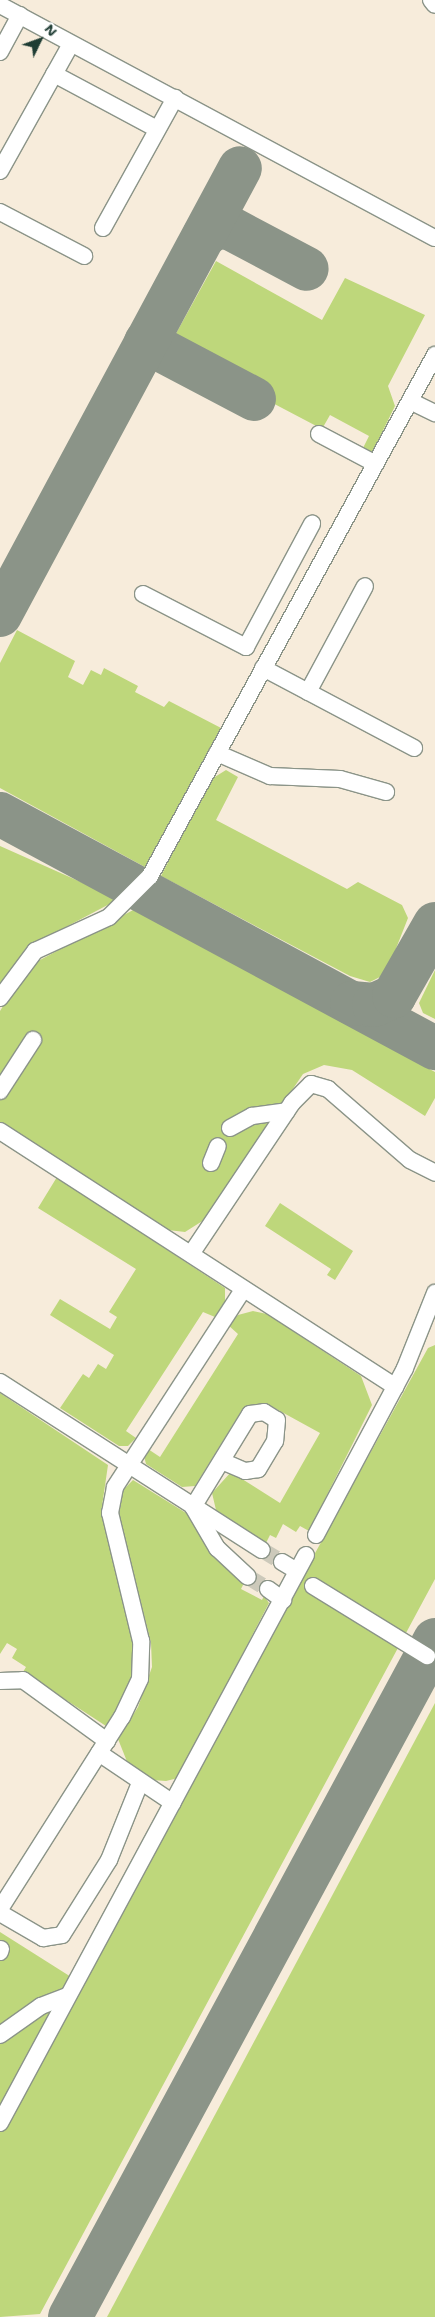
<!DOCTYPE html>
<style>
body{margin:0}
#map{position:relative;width:435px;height:2317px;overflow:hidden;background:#f7ecdb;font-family:"Shantell Sans",sans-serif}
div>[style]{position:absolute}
.green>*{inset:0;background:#bed77b}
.taxiway>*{height:44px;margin:-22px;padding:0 22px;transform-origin:22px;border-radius:22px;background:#8b9488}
.minor-tunnel>*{height:16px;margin-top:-8px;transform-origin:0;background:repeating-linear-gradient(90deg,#ccc9ba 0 16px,transparent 0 24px)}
.roads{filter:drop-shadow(1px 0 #8b9488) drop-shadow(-1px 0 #8b9488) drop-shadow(0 1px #8b9488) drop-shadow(0 -1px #8b9488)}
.minor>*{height:16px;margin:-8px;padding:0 8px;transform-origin:8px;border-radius:8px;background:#fff}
span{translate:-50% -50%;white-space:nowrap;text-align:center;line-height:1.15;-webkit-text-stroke:4.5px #fff;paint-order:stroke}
.north{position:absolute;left:15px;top:15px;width:50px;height:50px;-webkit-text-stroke:4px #fff;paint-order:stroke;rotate:48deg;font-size:14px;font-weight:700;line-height:20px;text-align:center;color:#1f3d34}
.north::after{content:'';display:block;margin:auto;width:18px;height:22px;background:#1f3d34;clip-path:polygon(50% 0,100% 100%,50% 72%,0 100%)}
</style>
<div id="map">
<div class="green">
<i style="clip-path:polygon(216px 261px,322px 320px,345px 278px,425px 315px,388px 386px,395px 406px,372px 453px,362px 450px,369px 436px,330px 415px,322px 429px,168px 348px)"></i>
<i style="clip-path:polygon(17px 630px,75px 661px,68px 677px,83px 685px,91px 670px,101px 675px,104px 668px,138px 686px,135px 692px,164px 707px,169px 701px,223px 729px,145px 867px,0 788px,0 663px)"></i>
<i style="clip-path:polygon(226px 770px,238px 777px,216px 820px,347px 889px,358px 882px,402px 905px,408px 918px,386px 974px,370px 982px,350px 976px,161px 876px,210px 780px)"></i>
<i style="clip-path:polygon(0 846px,119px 899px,26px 948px,0 987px)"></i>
<i style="clip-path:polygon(135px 909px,435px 1072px,435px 1098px,425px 1116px,352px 1070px,324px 1065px,303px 1074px,204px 1220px,185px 1232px,168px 1230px,0 1122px,0 1011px,27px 967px)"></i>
<i style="clip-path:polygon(435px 970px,435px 1019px,423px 1013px,419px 1003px)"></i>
<i style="clip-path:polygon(57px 1177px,225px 1288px,225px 1302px,215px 1317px,203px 1312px,126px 1431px,136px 1438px,128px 1446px,119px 1446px,60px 1408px,83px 1374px,89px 1378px,98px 1364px,106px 1369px,114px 1355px,50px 1315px,60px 1299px,110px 1329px,117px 1317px,109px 1312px,136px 1269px,38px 1208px)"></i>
<i style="clip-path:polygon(280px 1203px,353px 1251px,335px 1280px,327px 1275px,331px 1269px,265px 1226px)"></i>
<i style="clip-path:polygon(253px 1311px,267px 1314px,361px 1376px,372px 1405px,309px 1531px,300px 1526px,296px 1532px,283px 1524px,276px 1538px,270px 1535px,266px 1543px,216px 1510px,212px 1493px,231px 1472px,280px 1503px,320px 1433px,269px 1405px,254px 1405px,242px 1410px,195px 1486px,182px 1487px,146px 1464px,144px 1456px,148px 1449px,160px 1457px,238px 1334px,228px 1325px,238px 1315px)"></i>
<i style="clip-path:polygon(435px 1345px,435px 1579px,40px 2314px,0 2317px,0 1932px,79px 1982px,428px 1348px)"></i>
<i style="clip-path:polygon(0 1393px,108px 1465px,101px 1513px,132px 1631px,135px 1666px,125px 1695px,106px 1726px,23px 1672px,26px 1667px,12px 1658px,17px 1649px,7px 1643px,0 1654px)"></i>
<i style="clip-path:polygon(133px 1480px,186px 1513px,219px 1558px,245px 1581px,241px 1589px,262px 1600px,264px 1596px,269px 1603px,178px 1778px,166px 1781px,152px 1780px,128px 1764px,118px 1739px,138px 1707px,152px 1667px,151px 1643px,119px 1515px,123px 1490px)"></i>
<i style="clip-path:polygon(435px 1703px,435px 2317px,107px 2317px)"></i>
</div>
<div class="taxiway">
<i style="left:204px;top:236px;width:13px;rotate:-39deg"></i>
<i style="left:214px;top:228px;width:14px;rotate:-4deg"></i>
<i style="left:228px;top:227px;width:89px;rotate:28deg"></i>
<i style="left:146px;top:342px;width:122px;rotate:27.8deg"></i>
<i style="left:0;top:615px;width:507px;rotate:-61.77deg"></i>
<i style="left:0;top:814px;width:494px;rotate:28.3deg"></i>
<i style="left:352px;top:1003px;width:22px;rotate:5deg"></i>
<i style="left:374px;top:1005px;width:22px;rotate:-24deg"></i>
<i style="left:394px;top:996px;width:83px;rotate:-60.3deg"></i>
<i style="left:70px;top:2317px;width:769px;rotate:-61.67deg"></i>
</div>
<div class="minor-tunnel">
<i style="left:262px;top:1550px;width:23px;rotate:31deg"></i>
<i style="left:248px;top:1577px;width:23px;rotate:31deg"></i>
</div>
<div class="roads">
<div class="minor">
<i style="left:431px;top:0;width:6px;rotate:51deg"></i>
<i style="left:0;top:5px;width:493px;rotate:28.2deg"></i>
<i style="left:0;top:52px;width:42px;rotate:-61.6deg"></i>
<i style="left:54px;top:74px;width:117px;rotate:28.1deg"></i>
<i style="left:0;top:171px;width:145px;rotate:-60.8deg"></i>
<i style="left:0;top:212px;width:95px;rotate:27.6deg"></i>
<i style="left:103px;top:228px;width:149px;rotate:-61deg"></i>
<i style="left:410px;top:401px;width:28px;rotate:26deg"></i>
<i style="left:319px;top:434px;width:64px;rotate:27.8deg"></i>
<i style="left:143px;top:594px;width:116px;rotate:27.2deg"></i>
<i style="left:246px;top:647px;width:140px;rotate:-61.8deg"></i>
<i style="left:263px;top:668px;width:171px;rotate:27.9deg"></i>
<i style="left:308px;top:692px;width:120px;rotate:-61.7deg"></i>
<i style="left:217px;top:753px;width:58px;rotate:23.5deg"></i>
<i style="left:270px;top:776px;width:70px;rotate:2.5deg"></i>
<i style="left:340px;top:779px;width:48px;rotate:15.8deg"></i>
<i style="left:0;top:998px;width:59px;rotate:-53.3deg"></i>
<i style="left:35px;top:951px;width:81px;rotate:-24.7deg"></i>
<i style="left:109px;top:917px;width:58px;rotate:-45deg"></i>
<i style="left:150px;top:876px;width:594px;rotate:-61.32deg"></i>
<i style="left:0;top:1091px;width:61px;rotate:-57.1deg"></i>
<i style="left:230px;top:1128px;width:25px;rotate:-29deg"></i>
<i style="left:252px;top:1116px;width:35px;rotate:-8deg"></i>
<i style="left:0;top:1131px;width:471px;rotate:32.9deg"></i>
<i style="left:211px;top:1163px;width:18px;rotate:-68deg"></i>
<i style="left:191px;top:1254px;width:182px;rotate:-56.2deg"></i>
<i style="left:292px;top:1103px;width:27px;rotate:-45deg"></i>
<i style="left:311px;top:1084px;width:18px;rotate:16deg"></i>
<i style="left:328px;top:1089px;width:108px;rotate:40.9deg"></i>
<i style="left:410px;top:1160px;width:28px;rotate:27deg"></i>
<i style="left:0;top:1382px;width:311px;rotate:32.7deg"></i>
<i style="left:193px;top:1507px;width:109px;rotate:-58.5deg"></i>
<i style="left:250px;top:1414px;width:14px;rotate:-8deg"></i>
<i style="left:264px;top:1412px;width:15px;rotate:32deg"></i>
<i style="left:277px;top:1420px;width:21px;rotate:95deg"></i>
<i style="left:275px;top:1441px;width:33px;rotate:121deg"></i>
<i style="left:258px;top:1469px;width:13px;rotate:171deg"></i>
<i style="left:245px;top:1471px;width:25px;rotate:-157deg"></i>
<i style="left:193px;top:1507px;width:48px;rotate:59.7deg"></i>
<i style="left:217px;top:1548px;width:42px;rotate:43.1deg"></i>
<i style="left:316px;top:1535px;width:189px;rotate:-61.9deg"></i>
<i style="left:405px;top:1368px;width:81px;rotate:-68.2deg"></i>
<i style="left:282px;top:1562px;width:17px;rotate:31deg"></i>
<i style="left:313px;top:1586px;width:134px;rotate:31.6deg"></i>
<i style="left:268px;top:1589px;width:19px;rotate:36deg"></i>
<i style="left:0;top:1681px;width:23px;rotate:-2deg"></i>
<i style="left:23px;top:1680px;width:104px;rotate:36deg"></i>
<i style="left:99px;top:1753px;width:89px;rotate:34deg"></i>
<i style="left:0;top:1909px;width:227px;rotate:-57.6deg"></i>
<i style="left:122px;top:1717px;width:42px;rotate:-64.7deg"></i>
<i style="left:140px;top:1679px;width:38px;rotate:-88deg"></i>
<i style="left:141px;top:1641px;width:132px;rotate:-103.6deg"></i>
<i style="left:110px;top:1513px;width:26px;rotate:-79deg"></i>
<i style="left:115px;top:1487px;width:235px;rotate:-57deg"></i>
<i style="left:0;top:1913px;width:50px;rotate:30.2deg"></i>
<i style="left:43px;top:1938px;width:19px;rotate:-9deg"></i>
<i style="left:62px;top:1935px;width:89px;rotate:-57.9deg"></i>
<i style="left:109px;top:1860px;width:83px;rotate:-68.1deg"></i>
<i style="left:0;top:1952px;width:3px;rotate:-72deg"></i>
<i style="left:0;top:2035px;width:50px;rotate:-35.3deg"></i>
<i style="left:41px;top:2006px;width:28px;rotate:-21deg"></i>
<i style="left:0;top:2123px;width:645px;rotate:-61.69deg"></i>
</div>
</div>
<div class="north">N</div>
</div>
